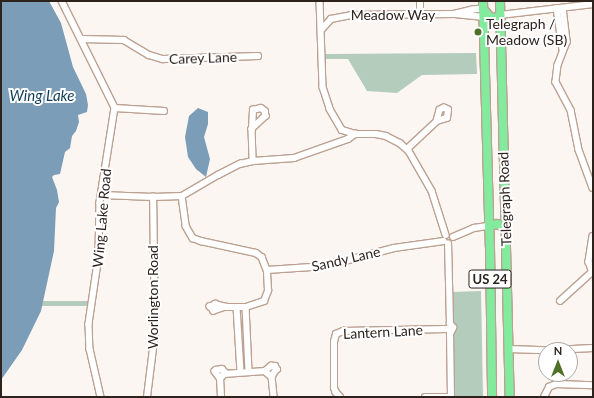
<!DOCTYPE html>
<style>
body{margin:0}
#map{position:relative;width:594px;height:398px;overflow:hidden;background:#fcf6f2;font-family:Lato,sans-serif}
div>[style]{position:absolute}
.green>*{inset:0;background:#b3ccbc}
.water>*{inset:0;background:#7b9db8}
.roads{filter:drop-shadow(1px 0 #bca191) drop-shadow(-1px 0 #bca191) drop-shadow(0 1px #bca191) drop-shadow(0 -1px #bca191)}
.minor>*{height:5.5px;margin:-2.75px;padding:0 2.75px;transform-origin:2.75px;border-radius:2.75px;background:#fff}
.highway>*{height:8px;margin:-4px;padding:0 4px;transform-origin:4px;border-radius:4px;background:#82eb9e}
.dots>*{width:11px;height:11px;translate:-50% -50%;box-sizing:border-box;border:2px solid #fff;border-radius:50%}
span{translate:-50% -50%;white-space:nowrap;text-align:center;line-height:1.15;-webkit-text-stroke:4px #fff;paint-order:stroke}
.shield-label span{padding:1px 3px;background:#fff;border:1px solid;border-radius:3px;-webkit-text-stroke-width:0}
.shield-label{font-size:13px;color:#2d221c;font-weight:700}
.street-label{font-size:14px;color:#2d221c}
.poi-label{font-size:14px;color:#2d221c}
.left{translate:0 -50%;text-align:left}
.water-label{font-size:15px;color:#113c58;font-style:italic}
.frame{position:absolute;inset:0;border:2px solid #2d221c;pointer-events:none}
.north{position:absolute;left:538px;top:342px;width:40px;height:40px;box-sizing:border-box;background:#fff;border:1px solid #aba7a4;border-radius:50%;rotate:0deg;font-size:11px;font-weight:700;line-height:16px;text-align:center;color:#2d221c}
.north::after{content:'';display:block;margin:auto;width:14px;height:18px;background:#4f7027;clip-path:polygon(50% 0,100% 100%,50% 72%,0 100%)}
</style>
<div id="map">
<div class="green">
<i style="clip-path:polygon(476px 53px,477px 74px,422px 75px,397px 93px,367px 91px,348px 59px,324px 59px,324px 54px)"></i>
<i style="clip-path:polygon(481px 291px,483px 397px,453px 397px,453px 338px,455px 327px,452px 314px,451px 292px)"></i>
<i style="clip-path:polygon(43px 301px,90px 301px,90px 306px,42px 306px)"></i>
</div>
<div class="water">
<i style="clip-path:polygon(1px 1px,49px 1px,61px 23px,73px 67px,86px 94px,88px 105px,87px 112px,78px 115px,79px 122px,76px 131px,72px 136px,70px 148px,65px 152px,60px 174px,54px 175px,52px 177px,57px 190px,59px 202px,56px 208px,54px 251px,41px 311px,22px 350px,1px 380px)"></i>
<i style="clip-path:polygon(198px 108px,208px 112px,208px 124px,204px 137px,210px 159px,206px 177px,196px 169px,188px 157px,185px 137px,189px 116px)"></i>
</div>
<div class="roads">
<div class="minor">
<i style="left:62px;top:1px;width:119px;rotate:63.6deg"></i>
<i style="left:115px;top:108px;width:96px;rotate:99deg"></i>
<i style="left:100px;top:203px;width:53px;rotate:91.1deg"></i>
<i style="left:99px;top:256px;width:69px;rotate:98.4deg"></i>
<i style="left:89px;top:324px;width:25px;rotate:88deg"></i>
<i style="left:90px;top:349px;width:49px;rotate:77.1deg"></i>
<i style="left:320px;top:1px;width:86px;rotate:88deg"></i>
<i style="left:323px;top:87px;width:23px;rotate:72deg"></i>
<i style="left:330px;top:109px;width:24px;rotate:60deg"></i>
<i style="left:342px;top:130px;width:14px;rotate:17deg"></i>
<i style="left:355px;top:134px;width:21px"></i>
<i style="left:376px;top:134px;width:10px;rotate:11deg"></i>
<i style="left:386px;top:136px;width:16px;rotate:27deg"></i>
<i style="left:400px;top:143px;width:12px;rotate:42deg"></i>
<i style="left:409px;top:151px;width:46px;rotate:60.1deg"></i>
<i style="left:432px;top:191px;width:46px;rotate:72.3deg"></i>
<i style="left:557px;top:8px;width:42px;rotate:81.9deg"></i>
<i style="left:563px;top:8px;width:34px;rotate:83deg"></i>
<i style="left:567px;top:42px;width:25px;rotate:111deg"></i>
<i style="left:558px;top:65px;width:17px;rotate:97deg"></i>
<i style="left:556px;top:82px;width:32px;rotate:62deg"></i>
<i style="left:571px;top:110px;width:41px;rotate:78.7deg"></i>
<i style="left:579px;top:150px;width:40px;rotate:69.8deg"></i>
<i style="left:483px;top:9px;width:10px;rotate:174deg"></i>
<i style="left:473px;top:10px;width:18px;rotate:167deg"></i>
<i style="left:455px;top:14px;width:29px;rotate:6deg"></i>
<i style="left:420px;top:15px;width:14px;rotate:-90deg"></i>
<i style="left:500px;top:15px;width:94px;rotate:-6.7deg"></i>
<i style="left:322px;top:29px;width:13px;rotate:-48deg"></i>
<i style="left:331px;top:19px;width:20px;rotate:-11deg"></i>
<i style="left:351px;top:15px;width:104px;rotate:-0.6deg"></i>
<i style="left:82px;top:39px;width:42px;rotate:1.4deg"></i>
<i style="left:124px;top:40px;width:29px;rotate:31deg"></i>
<i style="left:149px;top:55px;width:15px;rotate:16deg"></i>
<i style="left:163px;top:59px;width:95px;rotate:-1.8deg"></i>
<i style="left:115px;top:108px;width:49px;rotate:3.5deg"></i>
<i style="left:252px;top:129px;width:19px;rotate:-87deg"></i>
<i style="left:253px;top:110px;width:8px;rotate:-14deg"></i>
<i style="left:261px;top:108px;width:5px;rotate:37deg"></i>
<i style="left:265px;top:111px;width:5px;rotate:79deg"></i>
<i style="left:266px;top:116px;width:19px;rotate:137deg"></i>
<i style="left:252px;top:129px;width:32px;rotate:88deg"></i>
<i style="left:407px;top:149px;width:41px;rotate:-43deg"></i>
<i style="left:437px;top:121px;width:10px;rotate:-17deg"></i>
<i style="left:447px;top:118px;width:8px;rotate:-83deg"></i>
<i style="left:448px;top:110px;width:4px;rotate:-153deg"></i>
<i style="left:444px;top:108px;width:4px;rotate:153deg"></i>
<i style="left:440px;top:110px;width:11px;rotate:105deg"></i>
<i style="left:101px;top:195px;width:52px;rotate:2.2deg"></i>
<i style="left:153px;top:197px;width:29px;rotate:-2deg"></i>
<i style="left:182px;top:196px;width:30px;rotate:82deg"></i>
<i style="left:186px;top:226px;width:14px;rotate:60deg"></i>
<i style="left:193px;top:238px;width:9px;rotate:21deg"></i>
<i style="left:201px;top:241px;width:56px;rotate:12.3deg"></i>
<i style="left:256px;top:253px;width:7px;rotate:34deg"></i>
<i style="left:262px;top:257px;width:14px;rotate:69deg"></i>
<i style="left:267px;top:270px;width:59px;rotate:-3.9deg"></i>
<i style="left:326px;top:266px;width:70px;rotate:-14.8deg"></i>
<i style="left:394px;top:248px;width:50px;rotate:-8deg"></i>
<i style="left:182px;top:196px;width:42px;rotate:-30.3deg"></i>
<i style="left:218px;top:175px;width:25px;rotate:-27deg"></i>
<i style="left:240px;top:164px;width:13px;rotate:-13deg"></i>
<i style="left:253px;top:161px;width:41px;rotate:-4.2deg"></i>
<i style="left:294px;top:158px;width:57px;rotate:-19.4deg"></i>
<i style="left:348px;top:139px;width:9px;rotate:-36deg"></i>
<i style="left:593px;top:236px;width:26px;rotate:99deg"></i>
<i style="left:589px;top:262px;width:12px;rotate:70deg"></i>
<i style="left:453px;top:237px;width:23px;rotate:-23deg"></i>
<i style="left:474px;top:228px;width:15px;rotate:-8deg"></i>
<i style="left:560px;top:301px;width:43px;rotate:-42.2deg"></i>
<i style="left:226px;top:307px;width:13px;rotate:162deg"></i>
<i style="left:214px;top:311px;width:6px;rotate:-135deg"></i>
<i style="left:210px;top:307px;width:6px;rotate:-31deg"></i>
<i style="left:215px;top:304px;width:11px;rotate:15deg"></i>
<i style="left:226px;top:307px;width:20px"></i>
<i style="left:246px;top:307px;width:19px;rotate:-18deg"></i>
<i style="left:264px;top:301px;width:11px;rotate:-68deg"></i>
<i style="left:268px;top:291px;width:21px;rotate:-93deg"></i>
<i style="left:237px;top:307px;width:65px;rotate:86.5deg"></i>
<i style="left:246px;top:307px;width:64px;rotate:87.3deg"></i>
<i style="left:509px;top:349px;width:37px;rotate:2deg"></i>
<i style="left:551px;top:350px;width:42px;rotate:-2.7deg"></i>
<i style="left:265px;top:371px;width:8px;rotate:-40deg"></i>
<i style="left:271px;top:366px;width:4px"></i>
<i style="left:275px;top:366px;width:4px;rotate:56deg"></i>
<i style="left:277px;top:369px;width:9px;rotate:122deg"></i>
<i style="left:220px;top:379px;width:9px;rotate:-126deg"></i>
<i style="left:215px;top:372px;width:2px;rotate:-63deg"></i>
<i style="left:216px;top:370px;width:6px;rotate:-9deg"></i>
<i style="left:222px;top:369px;width:6px;rotate:45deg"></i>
<i style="left:147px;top:397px;width:64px;rotate:-82.9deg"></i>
<i style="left:155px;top:333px;width:136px;rotate:-90.8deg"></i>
<i style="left:221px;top:397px;width:18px;rotate:-93deg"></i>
<i style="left:220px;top:379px;width:6px;rotate:-51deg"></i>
<i style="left:224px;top:374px;width:41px;rotate:-4.2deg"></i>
<i style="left:265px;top:371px;width:9px;rotate:41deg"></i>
<i style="left:272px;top:377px;width:20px;rotate:84deg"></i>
<i style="left:340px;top:397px;width:6px;rotate:-135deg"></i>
<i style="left:336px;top:393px;width:5px;rotate:-112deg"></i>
<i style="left:334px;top:388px;width:46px;rotate:-90deg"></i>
<i style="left:334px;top:342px;width:8px;rotate:-76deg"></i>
<i style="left:336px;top:334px;width:8px;rotate:-23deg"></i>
<i style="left:343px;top:331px;width:104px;rotate:-1.1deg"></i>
<i style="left:425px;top:397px;width:26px"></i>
<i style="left:451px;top:397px;width:63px;rotate:-90.9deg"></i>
<i style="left:450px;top:334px;width:7px;rotate:-63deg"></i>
<i style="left:453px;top:328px;width:5px;rotate:-127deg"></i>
<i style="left:450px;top:324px;width:80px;rotate:-91.4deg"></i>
<i style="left:544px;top:397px;width:11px;rotate:-63deg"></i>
<i style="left:549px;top:387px;width:8px;rotate:-23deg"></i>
<i style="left:556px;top:384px;width:37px;rotate:2deg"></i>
</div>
<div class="highway">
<i style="left:483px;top:1px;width:246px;rotate:88.4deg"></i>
<i style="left:490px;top:247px;width:150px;rotate:89.2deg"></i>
<i style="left:500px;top:1px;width:396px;rotate:88.6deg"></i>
<i style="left:483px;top:9px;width:12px;rotate:48deg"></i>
<i style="left:491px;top:18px;width:4px"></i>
<i style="left:495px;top:18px;width:6px;rotate:-31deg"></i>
<i style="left:489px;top:226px;width:8px;rotate:-14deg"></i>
<i style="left:497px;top:224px;width:10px;rotate:24deg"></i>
</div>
</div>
<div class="dots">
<i style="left:478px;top:32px;background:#4f7027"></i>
</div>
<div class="shield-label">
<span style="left:490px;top:279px">US 24</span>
</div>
<div class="street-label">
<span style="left:393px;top:15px">Meadow Way</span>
<span style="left:203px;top:58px;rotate:-2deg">Carey Lane</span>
<span style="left:505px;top:199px;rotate:-92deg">Telegraph Road</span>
<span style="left:102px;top:218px;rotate:-85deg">Wing Lake Road</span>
<span style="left:346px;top:259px;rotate:-13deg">Sandy Lane</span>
<span style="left:153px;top:297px;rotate:-90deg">Worlington Road</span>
<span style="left:383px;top:332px;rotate:-3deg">Lantern Lane</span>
</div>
<div class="poi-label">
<span class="left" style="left:486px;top:32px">Telegraph /<br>Meadow (SB)</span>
</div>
<div class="water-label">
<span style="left:42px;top:96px">Wing Lake</span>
</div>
<div class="frame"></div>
<div class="north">N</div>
</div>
